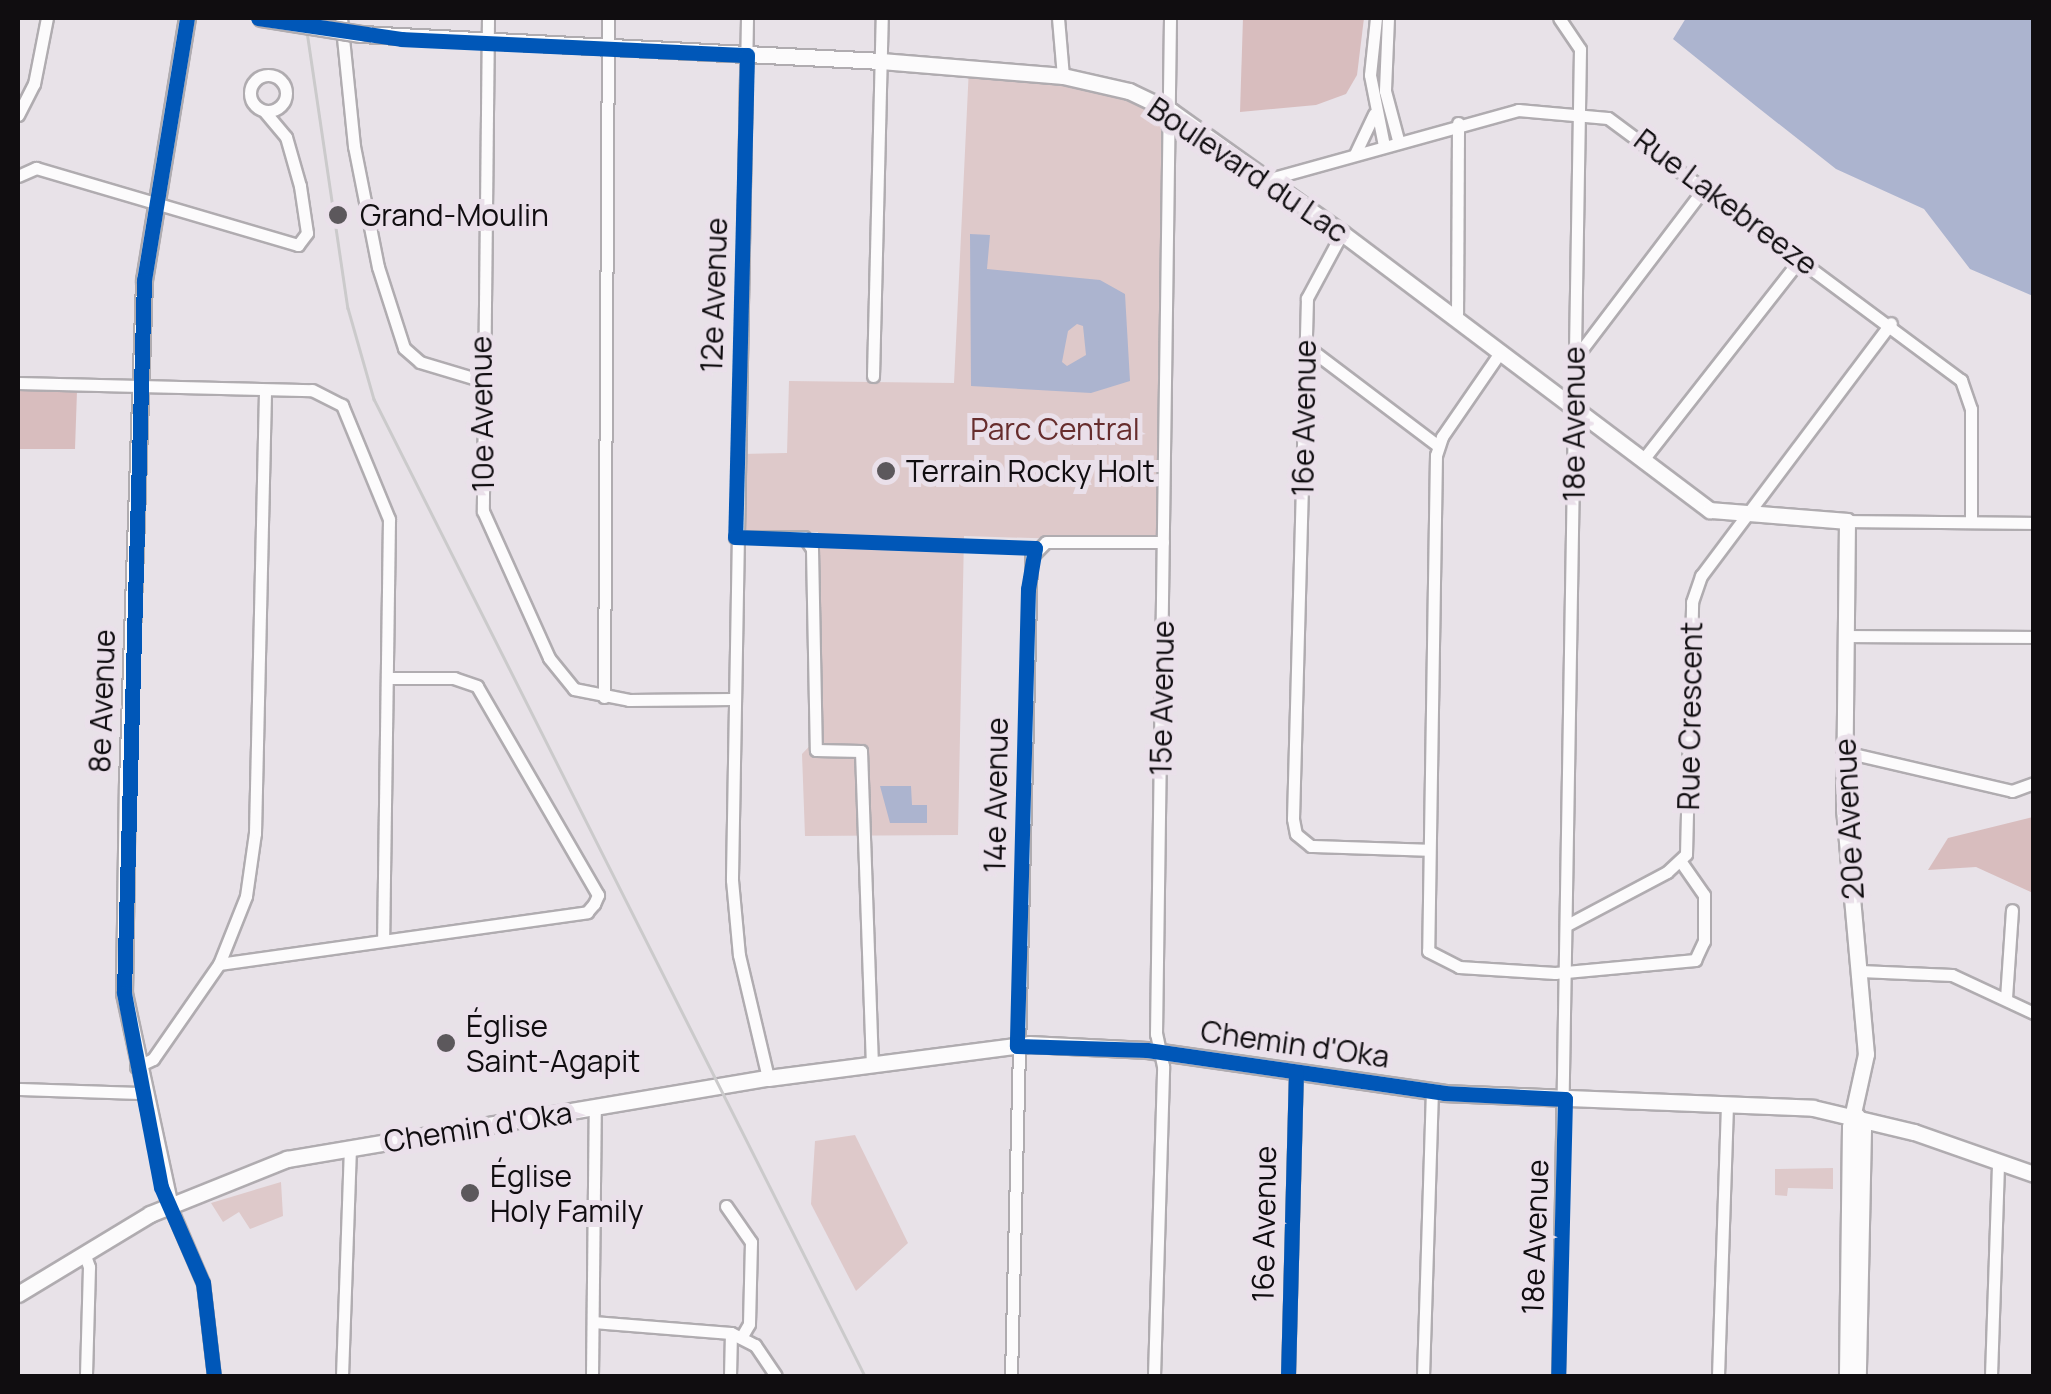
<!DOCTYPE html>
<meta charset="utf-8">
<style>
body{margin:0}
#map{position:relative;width:2051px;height:1394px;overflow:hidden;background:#e8e2e8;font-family:Manrope,sans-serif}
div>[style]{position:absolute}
.green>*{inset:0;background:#dec9ca}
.forest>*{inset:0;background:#d8bdbe}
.water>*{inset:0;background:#acb4cf}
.roads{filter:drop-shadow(2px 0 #b0acb0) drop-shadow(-2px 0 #b0acb0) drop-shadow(0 2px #b0acb0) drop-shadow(0 -2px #b0acb0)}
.street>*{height:11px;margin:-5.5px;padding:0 5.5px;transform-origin:5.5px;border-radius:5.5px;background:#fcfbfc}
.street>.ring{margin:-5.5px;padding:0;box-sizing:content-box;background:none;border:11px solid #fcfbfc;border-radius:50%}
.secondary>*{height:15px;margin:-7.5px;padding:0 7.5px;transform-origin:7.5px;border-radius:7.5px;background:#fcfbfc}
.tram>*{height:2.5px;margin:-1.25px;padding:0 1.25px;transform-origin:1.25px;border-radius:1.25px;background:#cbcacb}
.bridges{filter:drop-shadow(2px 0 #b0acb0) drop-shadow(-2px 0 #b0acb0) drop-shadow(0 2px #b0acb0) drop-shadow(0 -2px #b0acb0)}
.secondary-bridge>*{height:15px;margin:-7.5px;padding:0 7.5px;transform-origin:7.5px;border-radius:7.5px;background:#fcfbfc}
.cycleway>*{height:15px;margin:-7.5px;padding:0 7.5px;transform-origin:7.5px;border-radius:7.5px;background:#0057b8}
.dots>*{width:28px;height:28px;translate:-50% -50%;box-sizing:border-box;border:5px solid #eae0ea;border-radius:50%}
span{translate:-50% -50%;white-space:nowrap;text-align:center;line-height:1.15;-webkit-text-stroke:10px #eae0ea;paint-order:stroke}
.street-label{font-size:30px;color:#100d10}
.poi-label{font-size:30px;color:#100d10}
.left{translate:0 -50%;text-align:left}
.park-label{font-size:30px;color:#672d2d}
.frame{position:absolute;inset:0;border:20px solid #100d10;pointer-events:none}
</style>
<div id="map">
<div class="green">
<i style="clip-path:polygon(969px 67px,1094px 80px,1167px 105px,1163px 542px,964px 536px,958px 835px,805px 836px,802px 754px,822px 733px,818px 532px,741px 531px,742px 454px,787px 453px,789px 381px,954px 383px)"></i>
<i style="clip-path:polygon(855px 1135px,908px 1243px,856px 1291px,811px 1204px,815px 1141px)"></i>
<i style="clip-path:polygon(1833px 1168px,1833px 1189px,1788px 1188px,1787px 1196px,1775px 1195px,1775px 1169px)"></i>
<i style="clip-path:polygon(281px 1182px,283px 1216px,250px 1229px,239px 1212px,223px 1222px,211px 1203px)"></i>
</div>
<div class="forest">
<i style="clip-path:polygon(1243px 18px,1364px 18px,1357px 75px,1346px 94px,1316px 105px,1240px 112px)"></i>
<i style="clip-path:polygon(18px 387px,77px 391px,75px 449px,18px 449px)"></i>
<i style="clip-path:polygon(2033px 817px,2033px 893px,1976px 867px,1928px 870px,1948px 838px)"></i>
</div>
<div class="water">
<i style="clip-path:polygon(1686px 18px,2033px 18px,2033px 296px,1970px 269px,1924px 209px,1836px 169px,1756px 106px,1673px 39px)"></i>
<i style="clip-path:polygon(evenodd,970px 234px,990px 235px,987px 269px,1100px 280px,1125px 294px,1130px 381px,1091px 393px,971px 386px,970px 234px,1077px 324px,1083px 326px,1086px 355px,1067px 366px,1062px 362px,1068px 331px,1077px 324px)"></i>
<i style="clip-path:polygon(880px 786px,911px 786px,912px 805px,927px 805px,927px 823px,890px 823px)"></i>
</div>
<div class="roads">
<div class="street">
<i style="left:341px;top:18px;width:129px;rotate:84.2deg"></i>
<i style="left:354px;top:146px;width:123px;rotate:78.8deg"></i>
<i style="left:378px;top:267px;width:85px;rotate:72.2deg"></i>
<i style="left:404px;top:348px;width:21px;rotate:41deg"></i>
<i style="left:420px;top:362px;width:63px;rotate:16.7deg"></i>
<i style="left:488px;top:18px;width:493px;rotate:90.6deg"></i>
<i style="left:483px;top:511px;width:161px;rotate:65.8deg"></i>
<i style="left:549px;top:658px;width:40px;rotate:51deg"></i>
<i style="left:574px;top:689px;width:56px;rotate:11.3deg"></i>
<i style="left:629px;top:700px;width:103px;rotate:-0.6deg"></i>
<i style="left:747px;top:18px;width:862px;rotate:91deg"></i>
<i style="left:732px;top:880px;width:75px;rotate:84.7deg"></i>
<i style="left:739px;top:955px;width:126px;rotate:76.7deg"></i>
<i style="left:1058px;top:18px;width:58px;rotate:85.1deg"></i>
<i style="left:1376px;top:18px;width:57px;rotate:96deg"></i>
<i style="left:1370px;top:75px;width:72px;rotate:78.8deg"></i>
<i style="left:1388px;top:18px;width:73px;rotate:92.4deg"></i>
<i style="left:1385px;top:91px;width:51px;rotate:75.1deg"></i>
<i class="ring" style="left:250px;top:75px;width:25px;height:25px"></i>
<i style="left:18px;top:115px;width:35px;rotate:-63deg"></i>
<i style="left:34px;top:84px;width:67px;rotate:-78.9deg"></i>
<i style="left:1355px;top:154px;width:44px;rotate:-64.6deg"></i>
<i style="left:18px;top:176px;width:20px;rotate:-24deg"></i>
<i style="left:36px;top:168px;width:273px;rotate:16.4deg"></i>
<i style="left:298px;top:245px;width:15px;rotate:-53deg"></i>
<i style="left:307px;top:233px;width:48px;rotate:-98.5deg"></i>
<i style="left:300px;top:186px;width:51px;rotate:-105.9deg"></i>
<i style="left:286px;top:137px;width:34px;rotate:-130deg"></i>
<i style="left:1266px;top:180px;width:262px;rotate:-15.5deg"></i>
<i style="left:1518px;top:110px;width:90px;rotate:5.1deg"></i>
<i style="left:1608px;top:118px;width:440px;rotate:36.6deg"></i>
<i style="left:1961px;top:380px;width:31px;rotate:71deg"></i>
<i style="left:1971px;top:409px;width:112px;rotate:90deg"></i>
<i style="left:1342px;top:233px;width:74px;rotate:118.3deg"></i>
<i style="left:1307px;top:298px;width:521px;rotate:91.54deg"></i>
<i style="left:1293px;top:819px;width:15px;rotate:79deg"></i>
<i style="left:1296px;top:834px;width:19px;rotate:39deg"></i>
<i style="left:1311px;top:846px;width:118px;rotate:1.9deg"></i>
<i style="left:1457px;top:320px;width:197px;rotate:-89.7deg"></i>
<i style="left:1306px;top:346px;width:166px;rotate:37.1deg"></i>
<i style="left:1499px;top:354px;width:101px;rotate:124.5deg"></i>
<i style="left:1442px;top:437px;width:19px;rotate:108deg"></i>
<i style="left:1436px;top:455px;width:496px;rotate:90.9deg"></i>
<i style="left:1428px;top:951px;width:35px;rotate:27deg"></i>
<i style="left:1459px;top:967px;width:96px;rotate:3.6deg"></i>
<i style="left:1555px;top:973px;width:141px;rotate:-5.3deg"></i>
<i style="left:1695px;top:960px;width:21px;rotate:-65deg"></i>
<i style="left:1704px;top:941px;width:46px;rotate:-90deg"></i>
<i style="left:1704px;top:895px;width:40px;rotate:-124.9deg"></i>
<i style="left:1573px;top:361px;width:218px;rotate:-52.8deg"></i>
<i style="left:873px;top:376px;width:358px;rotate:-88.6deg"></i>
<i style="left:18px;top:383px;width:294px;rotate:1.4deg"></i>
<i style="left:312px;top:390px;width:34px;rotate:27deg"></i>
<i style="left:342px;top:405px;width:123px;rotate:67.6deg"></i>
<i style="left:389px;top:519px;width:417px;rotate:90.8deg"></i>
<i style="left:1642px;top:461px;width:258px;rotate:-51.9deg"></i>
<i style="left:1847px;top:521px;width:187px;rotate:0.6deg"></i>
<i style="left:735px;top:537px;width:69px"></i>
<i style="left:804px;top:537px;width:14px;rotate:56deg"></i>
<i style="left:812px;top:549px;width:201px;rotate:88.9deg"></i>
<i style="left:816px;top:750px;width:45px;rotate:1.3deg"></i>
<i style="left:861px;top:751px;width:312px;rotate:88deg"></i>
<i style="left:1846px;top:636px;width:188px;rotate:0.3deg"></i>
<i style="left:604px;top:697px;width:679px;rotate:-89.66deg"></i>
<i style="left:1845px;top:752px;width:171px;rotate:13.1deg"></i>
<i style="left:2012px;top:791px;width:23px;rotate:-20deg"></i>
<i style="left:1567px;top:925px;width:113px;rotate:-27.9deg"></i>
<i style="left:1667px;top:872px;width:26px;rotate:-43deg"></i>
<i style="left:1686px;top:854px;width:252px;rotate:-88.6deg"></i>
<i style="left:1692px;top:602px;width:28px;rotate:-71deg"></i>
<i style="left:1701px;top:576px;width:316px;rotate:-53.1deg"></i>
<i style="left:219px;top:964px;width:372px;rotate:-8deg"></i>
<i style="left:587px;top:912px;width:11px;rotate:-49deg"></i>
<i style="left:594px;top:904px;width:10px;rotate:-66deg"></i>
<i style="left:598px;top:895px;width:241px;rotate:-120.1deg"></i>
<i style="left:477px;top:686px;width:24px;rotate:-161deg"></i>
<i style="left:454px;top:678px;width:67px;rotate:180deg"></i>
<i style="left:1860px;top:971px;width:92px;rotate:2.5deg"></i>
<i style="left:1952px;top:975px;width:90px;rotate:24.9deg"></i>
<i style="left:2006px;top:998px;width:88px;rotate:-86.1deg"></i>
<i style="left:136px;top:1067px;width:19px;rotate:-25deg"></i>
<i style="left:153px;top:1059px;width:116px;rotate:-55.2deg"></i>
<i style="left:219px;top:964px;width:73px;rotate:-68.3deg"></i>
<i style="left:246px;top:896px;width:64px;rotate:-81.9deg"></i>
<i style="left:255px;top:833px;width:443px;rotate:-88.7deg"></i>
<i style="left:18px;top:1089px;width:123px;rotate:1.9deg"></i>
<i style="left:170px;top:1206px;width:84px;rotate:66.8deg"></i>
<i style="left:203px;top:1283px;width:94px;rotate:83.3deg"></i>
<i style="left:726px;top:1206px;width:44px;rotate:55.2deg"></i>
<i style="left:751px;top:1242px;width:82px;rotate:91.4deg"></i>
<i style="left:749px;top:1324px;width:16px;rotate:120deg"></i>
<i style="left:84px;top:1253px;width:15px;rotate:70deg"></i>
<i style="left:89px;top:1267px;width:109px;rotate:91.6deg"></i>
<i style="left:593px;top:1322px;width:138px;rotate:4.6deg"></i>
<i style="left:731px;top:1333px;width:27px;rotate:27deg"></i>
<i style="left:755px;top:1345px;width:37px;rotate:56deg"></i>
<i style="left:342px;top:1376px;width:228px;rotate:-88deg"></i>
<i style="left:592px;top:1376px;width:267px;rotate:-89.4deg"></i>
<i style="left:730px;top:1376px;width:43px;rotate:-88.7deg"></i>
<i style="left:1011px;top:1376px;width:819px;rotate:-88.6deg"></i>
<i style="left:1031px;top:557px;width:21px;rotate:-45deg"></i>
<i style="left:1046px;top:542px;width:117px"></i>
<i style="left:1154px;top:1376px;width:310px;rotate:-88.3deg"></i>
<i style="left:1163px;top:1066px;width:33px;rotate:-102deg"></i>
<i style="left:1156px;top:1034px;width:1016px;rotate:-89.21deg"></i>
<i style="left:1288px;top:1376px;width:304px;rotate:-88.5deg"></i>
<i style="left:1423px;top:1376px;width:287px;rotate:-88.2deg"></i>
<i style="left:1558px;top:1376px;width:1327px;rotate:-89.05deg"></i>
<i style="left:1580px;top:49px;width:37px;rotate:-124deg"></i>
<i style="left:1718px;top:1376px;width:273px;rotate:-88.1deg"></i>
<i style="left:1991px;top:1376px;width:215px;rotate:-88.1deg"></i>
</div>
<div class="secondary">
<i style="left:361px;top:34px;width:521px;rotate:2.97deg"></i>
<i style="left:881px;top:61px;width:183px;rotate:4.7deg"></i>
<i style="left:1063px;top:76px;width:68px;rotate:12.8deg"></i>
<i style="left:1129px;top:91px;width:47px;rotate:25.5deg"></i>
<i style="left:1171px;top:111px;width:210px;rotate:35.5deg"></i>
<i style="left:1342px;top:233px;width:461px;rotate:37deg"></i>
<i style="left:1710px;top:510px;width:137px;rotate:4.6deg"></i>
<i style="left:1847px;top:521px;width:287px;rotate:90.6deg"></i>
<i style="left:1844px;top:808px;width:247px;rotate:84.9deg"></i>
<i style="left:1866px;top:1054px;width:75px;rotate:102.4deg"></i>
<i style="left:1850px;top:1127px;width:249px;rotate:90.7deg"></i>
<i style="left:1857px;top:1116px;width:14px;rotate:65deg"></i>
<i style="left:1863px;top:1129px;width:247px;rotate:91.2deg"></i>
<i style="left:170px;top:1206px;width:218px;rotate:-102.2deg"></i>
<i style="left:124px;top:993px;width:210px;rotate:-89.2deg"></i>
<i style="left:127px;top:783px;width:503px;rotate:-88.06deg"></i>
<i style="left:144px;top:280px;width:266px;rotate:-80.7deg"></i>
<i style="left:18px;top:1294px;width:154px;rotate:-31.2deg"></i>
<i style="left:150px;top:1214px;width:148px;rotate:-21.9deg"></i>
<i style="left:287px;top:1159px;width:488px;rotate:-9.6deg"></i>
<i style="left:768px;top:1078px;width:263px;rotate:-7.4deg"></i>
<i style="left:1029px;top:1044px;width:118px;rotate:2.9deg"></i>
<i style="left:1147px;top:1050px;width:300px;rotate:8.2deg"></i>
<i style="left:1444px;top:1093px;width:369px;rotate:2.3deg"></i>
<i style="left:1813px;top:1108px;width:104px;rotate:13.4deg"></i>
<i style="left:1914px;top:1132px;width:127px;rotate:19.3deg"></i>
</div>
</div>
<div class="tram">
<i style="left:305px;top:18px;width:293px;rotate:81.6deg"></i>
<i style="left:348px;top:308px;width:95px;rotate:74.1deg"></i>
<i style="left:374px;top:399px;width:1093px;rotate:63.32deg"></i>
</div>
<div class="bridges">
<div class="secondary-bridge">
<i style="left:261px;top:18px;width:101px;rotate:9.1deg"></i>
</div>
</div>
<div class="cycleway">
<i style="left:187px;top:18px;width:266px;rotate:99.3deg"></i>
<i style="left:144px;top:280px;width:713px;rotate:91.61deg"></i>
<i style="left:124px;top:993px;width:197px;rotate:79.2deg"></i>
<i style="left:161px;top:1187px;width:105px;rotate:66.4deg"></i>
<i style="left:203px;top:1283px;width:94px;rotate:83.3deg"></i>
<i style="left:258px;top:18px;width:146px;rotate:8.3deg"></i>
<i style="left:402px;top:39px;width:345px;rotate:2.7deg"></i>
<i style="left:747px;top:55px;width:482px;rotate:91.4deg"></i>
<i style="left:735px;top:537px;width:300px;rotate:2.1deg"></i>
<i style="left:1035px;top:548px;width:42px;rotate:99.7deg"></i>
<i style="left:1028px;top:589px;width:457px;rotate:91.4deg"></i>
<i style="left:1017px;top:1046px;width:130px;rotate:1.8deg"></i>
<i style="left:1147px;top:1050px;width:300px;rotate:8.2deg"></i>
<i style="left:1444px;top:1093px;width:121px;rotate:2.8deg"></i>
<i style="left:1565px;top:1099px;width:277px;rotate:91.4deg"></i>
<i style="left:1288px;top:1376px;width:304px;rotate:-88.5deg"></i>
</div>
<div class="dots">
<i style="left:338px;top:215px;background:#5c585c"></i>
<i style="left:886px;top:471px;background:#5c585c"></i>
<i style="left:446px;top:1043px;background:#5c585c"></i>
<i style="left:470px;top:1193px;background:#5c585c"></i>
</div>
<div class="street-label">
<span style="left:1248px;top:170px;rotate:34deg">Boulevard du Lac</span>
<span style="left:1726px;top:202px;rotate:37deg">Rue Lakebreeze</span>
<span style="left:714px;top:295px;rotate:-88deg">12e Avenue</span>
<span style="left:482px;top:414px;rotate:-91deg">10e Avenue</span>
<span style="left:1304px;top:418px;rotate:-89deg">16e Avenue</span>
<span style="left:1574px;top:424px;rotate:-90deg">18e Avenue</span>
<span style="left:1162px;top:698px;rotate:-89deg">15e Avenue</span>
<span style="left:102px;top:701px;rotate:-88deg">8e Avenue</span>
<span style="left:1690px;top:716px;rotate:-89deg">Rue Crescent</span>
<span style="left:996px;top:795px;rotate:-89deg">14e Avenue</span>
<span style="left:1849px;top:819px;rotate:-93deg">20e Avenue</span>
<span style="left:1295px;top:1044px;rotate:8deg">Chemin d'Oka</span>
<span style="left:478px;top:1127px;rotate:-9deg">Chemin d'Oka</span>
<span style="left:1264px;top:1224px;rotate:-89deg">16e Avenue</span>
<span style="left:1535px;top:1237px;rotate:-88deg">18e Avenue</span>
</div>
<div class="poi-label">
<span class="left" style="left:360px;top:215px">Grand-Moulin</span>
<span class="left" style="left:906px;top:471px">Terrain Rocky Holt</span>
<span class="left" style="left:466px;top:1043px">Église<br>Saint-Agapit</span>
<span class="left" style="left:490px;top:1193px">Église<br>Holy Family</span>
</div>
<div class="park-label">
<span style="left:1055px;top:429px">Parc Central</span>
</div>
<div class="frame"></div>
</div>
